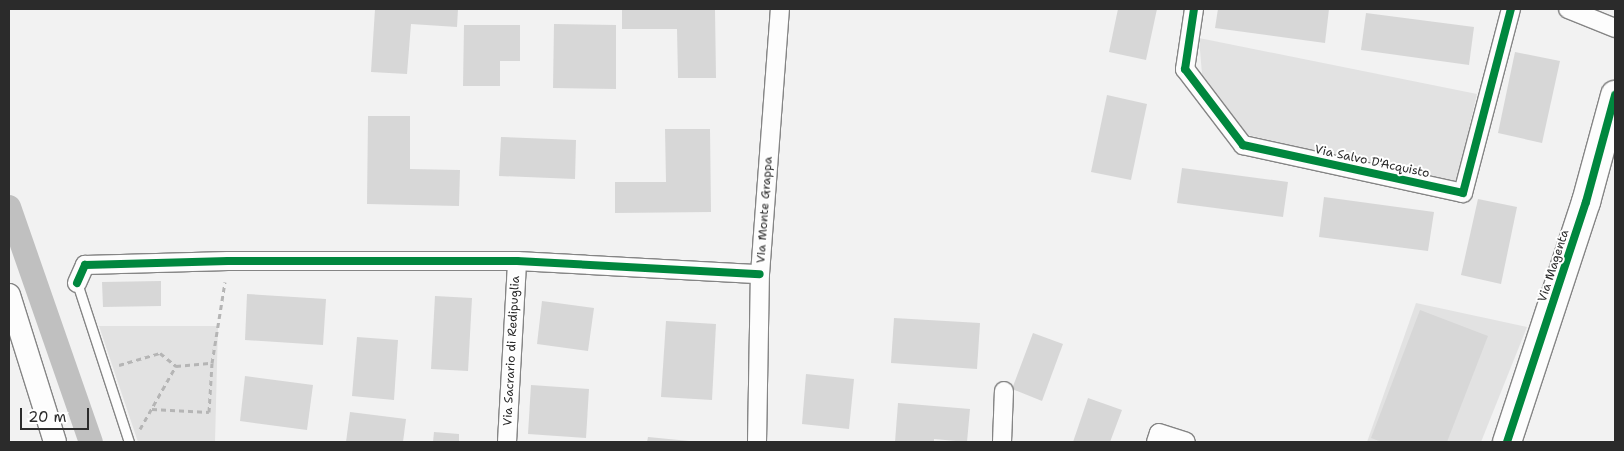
<!DOCTYPE html>
<style>
body{margin:0}
#map{position:relative;width:1624px;height:451px;overflow:hidden;background:#f2f2f2;font-family:"Shantell Sans",sans-serif}
div>[style]{position:absolute}
.built>*{inset:0;background:#e2e2e2}
.canal>*{height:24px;margin:-12px;padding:0 12px;transform-origin:12px;border-radius:12px;background:#c0c0c0}
.building>*{inset:0;background:#d7d7d7}
.path>*{height:3px;margin-top:-1.5px;transform-origin:0;background:repeating-linear-gradient(90deg,#b5b5b5 0 5px,transparent 0 9px)}
.roads{filter:drop-shadow(1px 0 #858585) drop-shadow(-1px 0 #858585) drop-shadow(0 1px #858585) drop-shadow(0 -1px #858585)}
.service>*{height:9px;margin:-4.5px;padding:0 4.5px;transform-origin:4.5px;border-radius:4.5px;background:#fdfdfd}
.minor>*{height:18px;margin:-9px;padding:0 9px;transform-origin:9px;border-radius:9px;background:#fdfdfd}
.tertiary>*{height:22px;margin:-11px;padding:0 11px;transform-origin:11px;border-radius:11px;background:#fdfdfd}
.primary>*{height:28px;margin:-14px;padding:0 14px;transform-origin:14px;border-radius:14px;background:#fdfdfd}
.cycleway>*{height:8px;margin:-4px;padding:0 4px;transform-origin:4px;border-radius:4px;background:#00873e}
span{translate:-50% -50%;white-space:nowrap;text-align:center;line-height:1.15;-webkit-text-stroke:4px #fff;paint-order:stroke}
.street-label{font-size:12px;color:#2b2b2b}
.frame{position:absolute;inset:0;border:10px solid #2b2b2b;pointer-events:none}
.scale{position:absolute;left:20px;top:408px;width:69px;height:22px;box-sizing:border-box;border:2px solid #2b2b2b;border-top:0;padding-left:6px;font-size:15px;line-height:18px;white-space:nowrap;color:#2b2b2b;-webkit-text-stroke:4px #fff;paint-order:stroke}
</style>
<div id="map">
<div class="built">
<i style="clip-path:polygon(1199px 38px,1477px 94px,1456px 185px,1248px 135px,1202px 74px)"></i>
<i style="clip-path:polygon(1416px 303px,1527px 327px,1481px 442px,1367px 442px)"></i>
<i style="clip-path:polygon(99px 326px,218px 326px,215px 442px,138px 442px)"></i>
</div>
<div class="canal">
<i style="left:9px;top:207px;width:249px;rotate:70.8deg"></i>
</div>
<div class="building">
<i style="clip-path:polygon(375px 9px,458px 9px,457px 27px,411px 24px,407px 74px,371px 72px)"></i>
<i style="clip-path:polygon(622px 9px,715px 9px,716px 78px,678px 78px,677px 29px,622px 29px)"></i>
<i style="clip-path:polygon(1118px 9px,1157px 9px,1146px 60px,1109px 52px)"></i>
<i style="clip-path:polygon(1218px 9px,1329px 9px,1325px 43px,1215px 28px)"></i>
<i style="clip-path:polygon(1366px 13px,1474px 27px,1469px 65px,1361px 50px)"></i>
<i style="clip-path:polygon(554px 24px,616px 25px,616px 89px,553px 88px)"></i>
<i style="clip-path:polygon(464px 25px,520px 25px,520px 61px,500px 61px,500px 86px,463px 86px)"></i>
<i style="clip-path:polygon(1515px 52px,1560px 61px,1542px 143px,1498px 133px)"></i>
<i style="clip-path:polygon(1107px 95px,1147px 104px,1131px 180px,1091px 172px)"></i>
<i style="clip-path:polygon(368px 116px,410px 116px,410px 169px,460px 170px,459px 206px,367px 204px)"></i>
<i style="clip-path:polygon(665px 129px,710px 129px,711px 212px,615px 213px,615px 182px,666px 182px)"></i>
<i style="clip-path:polygon(501px 137px,576px 140px,575px 179px,499px 176px)"></i>
<i style="clip-path:polygon(1182px 168px,1288px 182px,1283px 217px,1177px 203px)"></i>
<i style="clip-path:polygon(1324px 197px,1434px 212px,1428px 251px,1319px 237px)"></i>
<i style="clip-path:polygon(1478px 199px,1517px 207px,1501px 284px,1461px 275px)"></i>
<i style="clip-path:polygon(161px 281px,161px 306px,103px 307px,102px 282px)"></i>
<i style="clip-path:polygon(247px 294px,326px 299px,323px 345px,245px 340px)"></i>
<i style="clip-path:polygon(435px 296px,472px 298px,468px 371px,431px 369px)"></i>
<i style="clip-path:polygon(542px 301px,594px 308px,588px 351px,537px 344px)"></i>
<i style="clip-path:polygon(1420px 310px,1488px 336px,1447px 442px,1382px 442px,1371px 438px)"></i>
<i style="clip-path:polygon(894px 318px,980px 323px,977px 369px,891px 363px)"></i>
<i style="clip-path:polygon(666px 321px,716px 324px,712px 400px,661px 397px)"></i>
<i style="clip-path:polygon(1033px 333px,1063px 344px,1042px 401px,1012px 389px)"></i>
<i style="clip-path:polygon(357px 337px,398px 340px,394px 400px,352px 396px)"></i>
<i style="clip-path:polygon(806px 374px,854px 379px,849px 429px,802px 424px)"></i>
<i style="clip-path:polygon(245px 376px,313px 385px,307px 430px,240px 421px)"></i>
<i style="clip-path:polygon(531px 385px,589px 389px,586px 438px,528px 434px)"></i>
<i style="clip-path:polygon(1088px 398px,1122px 410px,1110px 442px,1073px 442px)"></i>
<i style="clip-path:polygon(898px 403px,970px 409px,967px 442px,934px 439px,934px 442px,895px 442px)"></i>
<i style="clip-path:polygon(350px 412px,406px 419px,403px 442px,346px 442px)"></i>
<i style="clip-path:polygon(434px 432px,459px 434px,459px 442px,433px 442px)"></i>
<i style="clip-path:polygon(648px 437px,689px 441px,689px 442px,647px 442px)"></i>
</div>
<div class="path">
<i style="left:119px;top:365px;width:43px;rotate:-16.3deg"></i>
<i style="left:160px;top:353px;width:21px;rotate:39deg"></i>
<i style="left:176px;top:366px;width:36px;rotate:-5deg"></i>
<i style="left:212px;top:363px;width:82px;rotate:-80.9deg"></i>
<i style="left:152px;top:409px;width:57px;rotate:3deg"></i>
<i style="left:209px;top:412px;width:49px;rotate:-86.5deg"></i>
<i style="left:140px;top:429px;width:73px;rotate:-60.3deg"></i>
</div>
<div class="roads">
<div class="service">
<i style="left:77px;top:283px;width:167px;rotate:71.9deg"></i>
</div>
<div class="minor">
<i style="left:1194px;top:9px;width:61px;rotate:98.5deg"></i>
<i style="left:1185px;top:69px;width:96px;rotate:52.7deg"></i>
<i style="left:1243px;top:145px;width:225px;rotate:12.3deg"></i>
<i style="left:1463px;top:193px;width:190px;rotate:-75.4deg"></i>
<i style="left:1568px;top:9px;width:51px;rotate:22deg"></i>
<i style="left:77px;top:283px;width:20px;rotate:-66deg"></i>
<i style="left:85px;top:265px;width:143px;rotate:-1.6deg"></i>
<i style="left:228px;top:261px;width:289px"></i>
<i style="left:517px;top:261px;width:243px;rotate:3.1deg"></i>
<i style="left:507px;top:442px;width:181px;rotate:-86.8deg"></i>
<i style="left:757px;top:442px;width:168px;rotate:-89deg"></i>
<i style="left:760px;top:274px;width:266px;rotate:-85.7deg"></i>
<i style="left:1002px;top:442px;width:51px;rotate:-87.8deg"></i>
<i style="left:1156px;top:442px;width:9px;rotate:-72deg"></i>
<i style="left:1159px;top:433px;width:28px;rotate:18deg"></i>
</div>
<div class="tertiary">
<i style="left:9px;top:295px;width:154px;rotate:72.6deg"></i>
</div>
<div class="primary">
<i style="left:1507px;top:442px;width:253px;rotate:-71.8deg"></i>
<i style="left:1586px;top:202px;width:111px;rotate:-74.8deg"></i>
</div>
</div>
<div class="cycleway">
<i style="left:1194px;top:9px;width:61px;rotate:98.5deg"></i>
<i style="left:1185px;top:69px;width:96px;rotate:52.7deg"></i>
<i style="left:1243px;top:145px;width:225px;rotate:12.3deg"></i>
<i style="left:1463px;top:193px;width:190px;rotate:-75.4deg"></i>
<i style="left:77px;top:283px;width:20px;rotate:-66deg"></i>
<i style="left:85px;top:265px;width:143px;rotate:-1.6deg"></i>
<i style="left:228px;top:261px;width:289px"></i>
<i style="left:517px;top:261px;width:243px;rotate:3.1deg"></i>
<i style="left:1507px;top:442px;width:253px;rotate:-71.8deg"></i>
<i style="left:1586px;top:202px;width:111px;rotate:-74.8deg"></i>
</div>
<div class="street-label">
<span style="left:1372px;top:162px;rotate:12deg">Via Salvo D'Acquisto</span>
<span style="left:765px;top:210px;rotate:-86deg">Via Monte Grappa</span>
<span style="left:1554px;top:266px;rotate:-72deg">Via Magenta</span>
<span style="left:512px;top:351px;rotate:-87deg">Via Sacrario di Redipuglia</span>
</div>
<div class="frame"></div>
<div class="scale">20 m</div>
</div>
